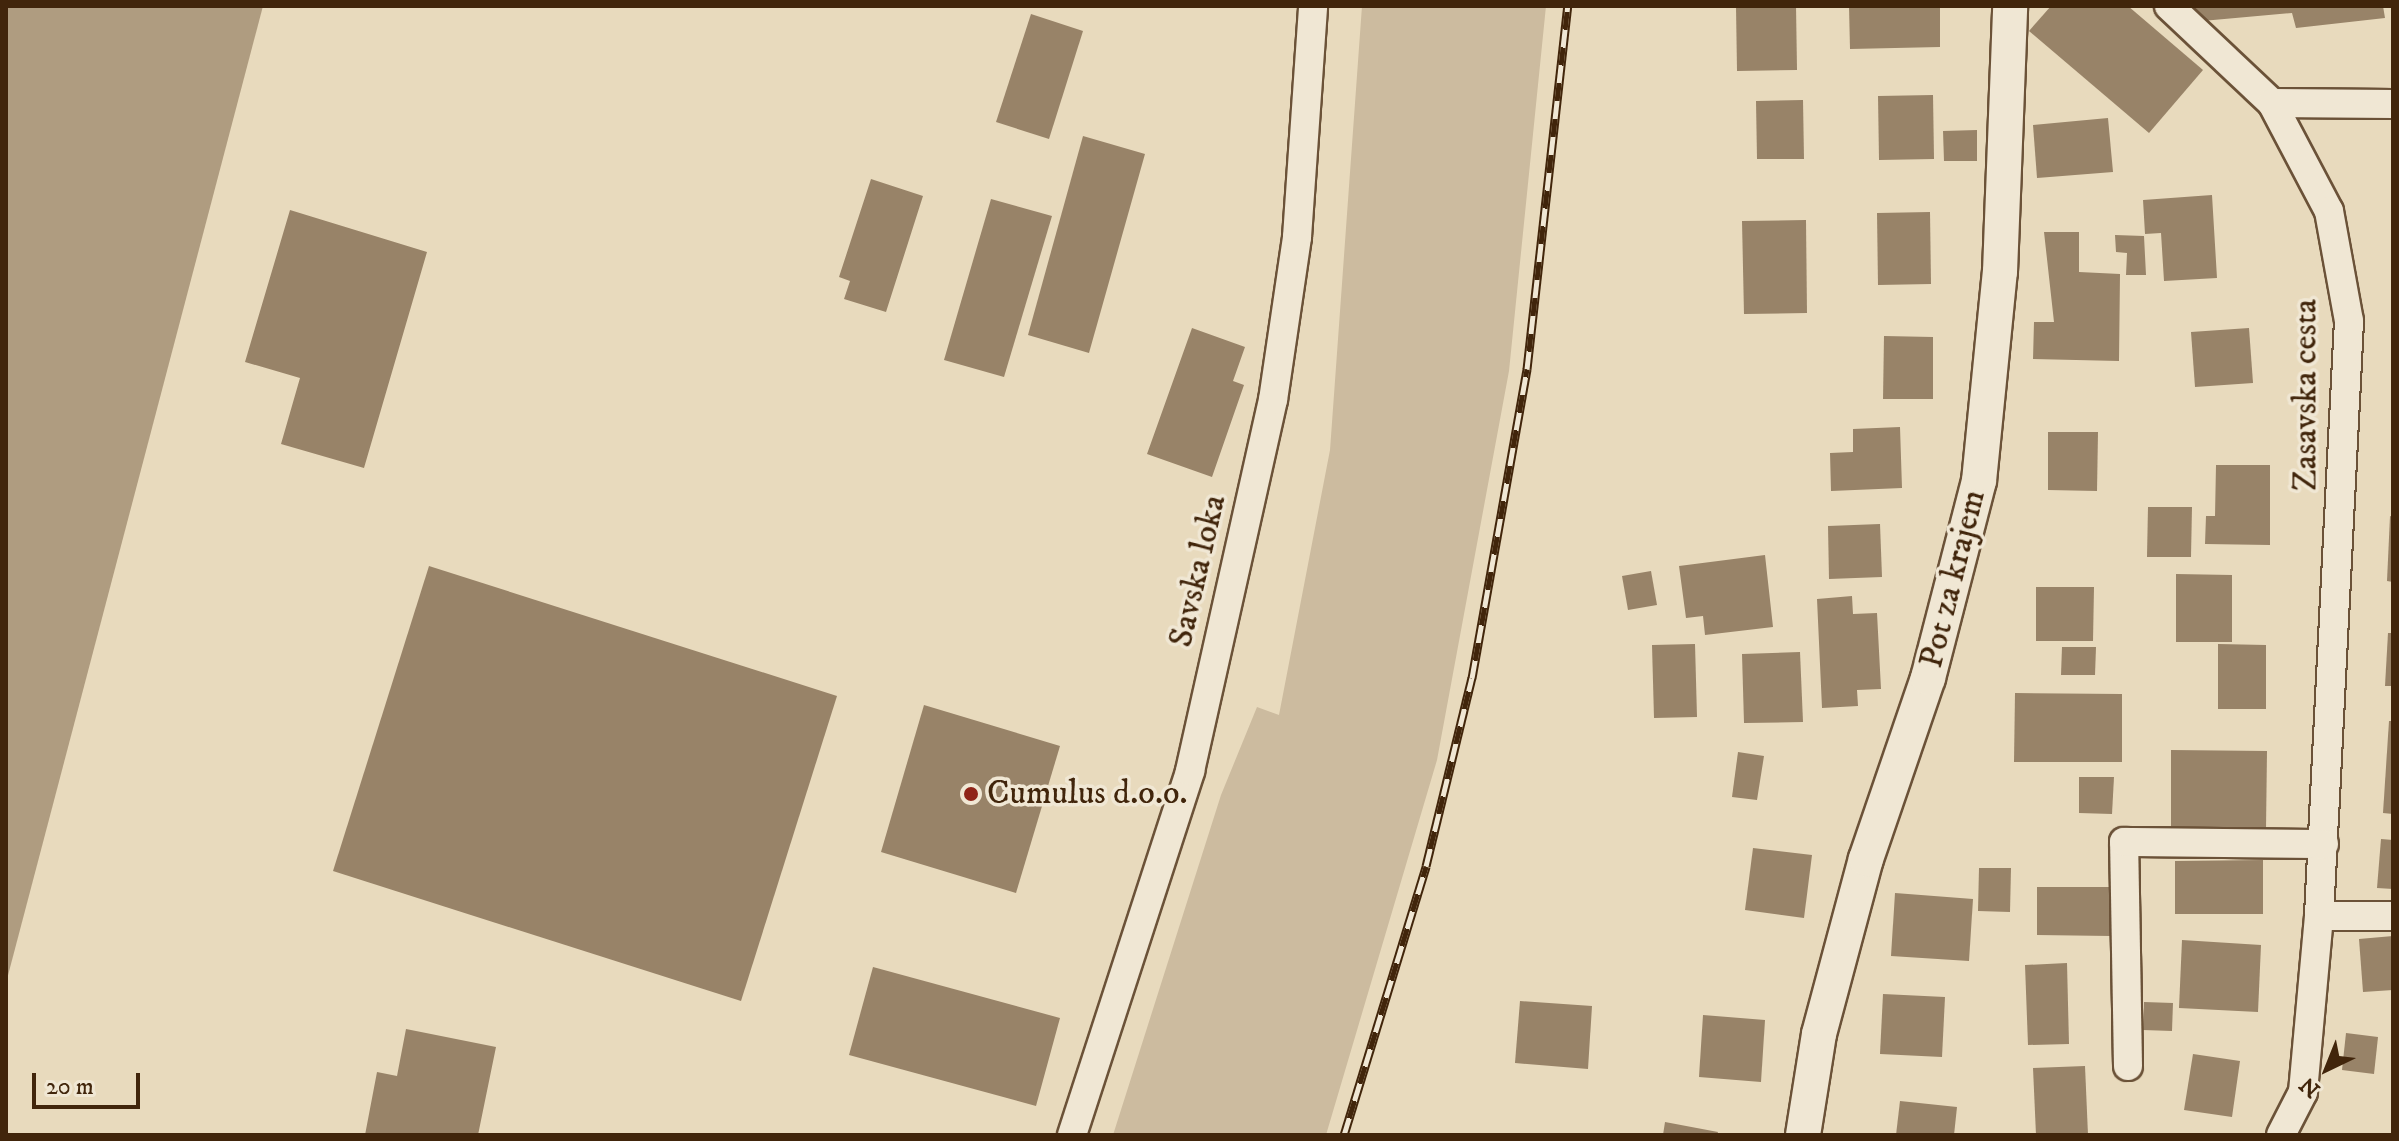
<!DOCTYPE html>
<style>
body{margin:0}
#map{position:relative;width:2399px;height:1141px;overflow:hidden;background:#e8dabd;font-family:"IM FELL DW Pica",serif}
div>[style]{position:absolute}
.green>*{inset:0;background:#ccbb9f}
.water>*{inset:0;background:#af9c80}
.building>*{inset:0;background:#988368}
.roads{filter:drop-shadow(2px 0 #6b5238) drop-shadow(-2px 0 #6b5238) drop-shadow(0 2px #6b5238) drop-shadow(0 -2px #6b5238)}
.minor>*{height:28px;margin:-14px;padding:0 14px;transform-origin:14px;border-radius:14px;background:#f0e7d4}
.tertiary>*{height:34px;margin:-17px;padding:0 17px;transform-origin:17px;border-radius:17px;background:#f0e7d4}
.rail>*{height:9px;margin-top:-4.5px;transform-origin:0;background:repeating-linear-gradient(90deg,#f0e7d4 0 18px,#41250b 0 36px);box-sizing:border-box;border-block:2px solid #41250b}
.dots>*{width:22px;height:22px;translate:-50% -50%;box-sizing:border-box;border:4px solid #f0e7d4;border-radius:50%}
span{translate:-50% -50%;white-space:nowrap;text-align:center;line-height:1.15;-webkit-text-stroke:7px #f0e7d4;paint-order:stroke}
.street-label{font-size:34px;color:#41250b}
.poi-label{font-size:34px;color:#41250b}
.left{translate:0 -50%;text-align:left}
.frame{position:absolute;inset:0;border:8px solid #41250b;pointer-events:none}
.north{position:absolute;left:2287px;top:1029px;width:80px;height:80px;-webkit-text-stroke:6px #f0e7d4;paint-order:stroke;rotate:223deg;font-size:22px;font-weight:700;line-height:32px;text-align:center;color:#41250b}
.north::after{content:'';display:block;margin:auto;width:28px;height:36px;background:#41250b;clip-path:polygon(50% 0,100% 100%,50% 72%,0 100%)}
.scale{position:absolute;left:32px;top:1073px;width:108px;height:36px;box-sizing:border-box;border:4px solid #41250b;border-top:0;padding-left:10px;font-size:24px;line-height:28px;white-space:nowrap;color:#41250b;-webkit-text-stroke:6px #f0e7d4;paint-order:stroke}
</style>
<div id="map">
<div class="green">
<i style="clip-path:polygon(1362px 6px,1546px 6px,1509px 371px,1437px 760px,1326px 1135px,1113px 1135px,1221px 795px,1257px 707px,1279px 715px,1330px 450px)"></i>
</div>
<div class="water">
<i style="clip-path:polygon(6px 6px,263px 6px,6px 983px)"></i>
</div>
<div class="building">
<i style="clip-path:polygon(1736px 6px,1796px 6px,1797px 70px,1737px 71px)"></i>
<i style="clip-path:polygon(1849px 6px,1940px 6px,1940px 47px,1850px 49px)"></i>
<i style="clip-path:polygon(2051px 6px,2128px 6px,2203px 70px,2149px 133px,2029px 31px)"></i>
<i style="clip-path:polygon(2190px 6px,2383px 6px,2385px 18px,2296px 28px,2292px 13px,2191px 22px)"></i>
<i style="clip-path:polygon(1031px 14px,1083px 31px,1049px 139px,996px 122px)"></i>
<i style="clip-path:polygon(1933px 95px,1934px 159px,1879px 160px,1878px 96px)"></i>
<i style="clip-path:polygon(1803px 100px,1804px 159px,1757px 159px,1756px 101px)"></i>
<i style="clip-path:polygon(2108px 118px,2113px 172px,2037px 178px,2033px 125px)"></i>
<i style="clip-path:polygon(1977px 130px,1977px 161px,1944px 161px,1943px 131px)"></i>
<i style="clip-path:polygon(1083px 136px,1145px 154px,1089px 353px,1028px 335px)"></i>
<i style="clip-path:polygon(871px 179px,923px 196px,886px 312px,844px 299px,850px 281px,839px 277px)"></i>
<i style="clip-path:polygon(2212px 195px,2217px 278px,2164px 281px,2161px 233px,2145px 234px,2143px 200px)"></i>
<i style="clip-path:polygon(991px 199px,1052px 216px,1004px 377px,944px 360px)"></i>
<i style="clip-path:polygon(290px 210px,427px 252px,364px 468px,281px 444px,300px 378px,245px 362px)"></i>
<i style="clip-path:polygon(1930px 212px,1931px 284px,1878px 285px,1877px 213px)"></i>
<i style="clip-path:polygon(1806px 220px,1807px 313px,1744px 314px,1742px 221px)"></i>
<i style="clip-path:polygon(2044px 232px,2079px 232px,2079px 272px,2120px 274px,2119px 361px,2033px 359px,2034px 322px,2054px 322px)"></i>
<i style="clip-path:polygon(2115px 235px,2144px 236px,2146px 275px,2126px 275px,2127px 253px,2116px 252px)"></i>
<i style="clip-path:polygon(1192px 328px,1245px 347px,1233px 381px,1244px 385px,1212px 477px,1147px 454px)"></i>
<i style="clip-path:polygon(2249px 328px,2253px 383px,2195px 387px,2191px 332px)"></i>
<i style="clip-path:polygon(1884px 336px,1933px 337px,1933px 399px,1883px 399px)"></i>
<i style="clip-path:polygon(1900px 427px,1902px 488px,1831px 491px,1830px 453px,1853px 452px,1853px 429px)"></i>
<i style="clip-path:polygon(2048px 432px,2098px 432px,2097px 491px,2048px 490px)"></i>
<i style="clip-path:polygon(2216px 465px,2270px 465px,2270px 545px,2205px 544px,2206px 516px,2215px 516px)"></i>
<i style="clip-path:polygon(2148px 507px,2192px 507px,2191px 557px,2147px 557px)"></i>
<i style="clip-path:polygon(2390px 516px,2393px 517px,2393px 582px,2387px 581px)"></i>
<i style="clip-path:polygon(1880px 524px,1882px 577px,1829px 579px,1828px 526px)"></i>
<i style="clip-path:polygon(1765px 555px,1773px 627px,1705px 635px,1703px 616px,1686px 618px,1679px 566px)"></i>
<i style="clip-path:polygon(429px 566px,837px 696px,741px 1001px,333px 871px)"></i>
<i style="clip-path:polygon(1651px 571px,1657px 605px,1628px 610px,1622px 576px)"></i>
<i style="clip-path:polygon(2176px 574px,2232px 575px,2232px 642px,2176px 642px)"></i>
<i style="clip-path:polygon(2036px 587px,2094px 587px,2093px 641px,2036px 641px)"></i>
<i style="clip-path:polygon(1852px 596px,1853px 614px,1877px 613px,1881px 689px,1857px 690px,1858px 706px,1822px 708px,1817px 599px)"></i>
<i style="clip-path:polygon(2388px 633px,2393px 633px,2393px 686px,2385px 686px)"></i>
<i style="clip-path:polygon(1695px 644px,1697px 717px,1654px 718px,1652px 645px)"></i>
<i style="clip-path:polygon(2218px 644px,2266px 645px,2266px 709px,2218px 709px)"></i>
<i style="clip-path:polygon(2062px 647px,2096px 647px,2095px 675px,2061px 675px)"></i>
<i style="clip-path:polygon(1800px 652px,1803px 722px,1744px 723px,1742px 654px)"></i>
<i style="clip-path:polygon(2015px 693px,2122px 694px,2122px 762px,2014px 762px)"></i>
<i style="clip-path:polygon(924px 705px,1060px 746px,1016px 893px,881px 852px)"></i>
<i style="clip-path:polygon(2389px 721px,2393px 721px,2393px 814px,2383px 813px)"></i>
<i style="clip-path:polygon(2171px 750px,2267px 751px,2266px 829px,2171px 828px)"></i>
<i style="clip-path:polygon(1738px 752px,1764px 756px,1757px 800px,1732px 797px)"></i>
<i style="clip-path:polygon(2079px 777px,2114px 777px,2112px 814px,2079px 813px)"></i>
<i style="clip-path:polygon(2381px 839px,2393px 840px,2393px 889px,2377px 888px)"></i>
<i style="clip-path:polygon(1753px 848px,1812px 855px,1804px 918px,1745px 910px)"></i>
<i style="clip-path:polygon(2263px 860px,2263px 914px,2175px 914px,2175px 861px)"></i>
<i style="clip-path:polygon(1979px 868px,2011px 868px,2010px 912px,1978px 911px)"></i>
<i style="clip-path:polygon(2037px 887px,2111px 887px,2111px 936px,2037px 935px)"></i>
<i style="clip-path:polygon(1895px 893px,1973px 899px,1969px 961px,1891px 956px)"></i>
<i style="clip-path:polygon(2393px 936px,2393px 990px,2363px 992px,2359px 939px)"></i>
<i style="clip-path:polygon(2182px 940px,2261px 945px,2258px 1012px,2179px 1008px)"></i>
<i style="clip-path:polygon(2067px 963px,2069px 1044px,2028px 1045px,2025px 965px)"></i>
<i style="clip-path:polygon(873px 967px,1060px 1018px,1036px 1106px,849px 1055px)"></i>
<i style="clip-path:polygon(1883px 994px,1945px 997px,1942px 1057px,1880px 1054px)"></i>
<i style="clip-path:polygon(1520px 1001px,1592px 1006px,1588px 1069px,1515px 1063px)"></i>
<i style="clip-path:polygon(2144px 1002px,2173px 1003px,2172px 1031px,2143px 1030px)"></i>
<i style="clip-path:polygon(1703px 1015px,1765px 1020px,1761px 1082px,1699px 1077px)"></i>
<i style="clip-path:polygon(406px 1029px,496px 1047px,478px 1135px,365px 1135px,377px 1072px,397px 1076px)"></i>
<i style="clip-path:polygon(2346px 1033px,2378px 1037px,2374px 1074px,2342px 1070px)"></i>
<i style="clip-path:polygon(2193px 1054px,2240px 1061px,2232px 1117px,2184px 1110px)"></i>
<i style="clip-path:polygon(2085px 1066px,2088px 1135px,2036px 1135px,2033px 1068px)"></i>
<i style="clip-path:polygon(1900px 1101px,1957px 1107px,1954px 1135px,1896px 1135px)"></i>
<i style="clip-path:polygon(1665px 1122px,1718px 1132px,1717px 1135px,1663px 1135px)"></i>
</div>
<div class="roads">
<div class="minor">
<i style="left:2169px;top:6px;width:141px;rotate:43.3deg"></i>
<i style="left:2272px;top:103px;width:122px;rotate:62.2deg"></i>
<i style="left:2329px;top:211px;width:112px;rotate:79.7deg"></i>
<i style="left:2349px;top:321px;width:596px;rotate:92.89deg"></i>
<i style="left:2319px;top:916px;width:177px;rotate:95.2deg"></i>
<i style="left:2303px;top:1092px;width:48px;rotate:117.1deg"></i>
<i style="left:2272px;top:103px;width:121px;rotate:0.5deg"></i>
<i style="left:2319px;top:916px;width:74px"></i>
<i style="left:2128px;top:1066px;width:224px;rotate:-91deg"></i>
<i style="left:2124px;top:842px;width:200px;rotate:0.6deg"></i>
<i style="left:1072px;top:1135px;width:383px;rotate:-72deg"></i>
<i style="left:1190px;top:771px;width:380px;rotate:-77.4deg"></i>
<i style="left:1273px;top:400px;width:165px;rotate:-81.6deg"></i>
<i style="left:1297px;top:237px;width:232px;rotate:-86deg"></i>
</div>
<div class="tertiary">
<i style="left:1803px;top:1135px;width:102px;rotate:-81deg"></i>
<i style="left:1819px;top:1034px;width:181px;rotate:-75deg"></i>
<i style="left:1866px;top:859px;width:191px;rotate:-71.1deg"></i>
<i style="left:1928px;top:678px;width:203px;rotate:-75.5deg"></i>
<i style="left:1979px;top:481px;width:210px;rotate:-84.3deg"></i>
<i style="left:2000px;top:272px;width:266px;rotate:-87.8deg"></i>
</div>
</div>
<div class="rail">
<i style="left:1344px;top:1135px;width:281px;rotate:-73deg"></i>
<i style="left:1426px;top:866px;width:194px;rotate:-76.3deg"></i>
<i style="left:1472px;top:678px;width:314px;rotate:-79.9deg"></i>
<i style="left:1527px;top:369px;width:365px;rotate:-83.6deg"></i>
</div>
<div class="dots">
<i style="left:971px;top:794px;background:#8f2418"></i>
</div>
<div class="street-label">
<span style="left:2306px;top:395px;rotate:-90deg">Zasavska cesta</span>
<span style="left:1198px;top:571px;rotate:-77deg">Savska loka</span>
<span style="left:1953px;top:579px;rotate:-76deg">Pot za krajem</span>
</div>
<div class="poi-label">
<span class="left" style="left:987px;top:794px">Cumulus d.o.o.</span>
</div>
<div class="frame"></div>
<div class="north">N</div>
<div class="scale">20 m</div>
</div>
